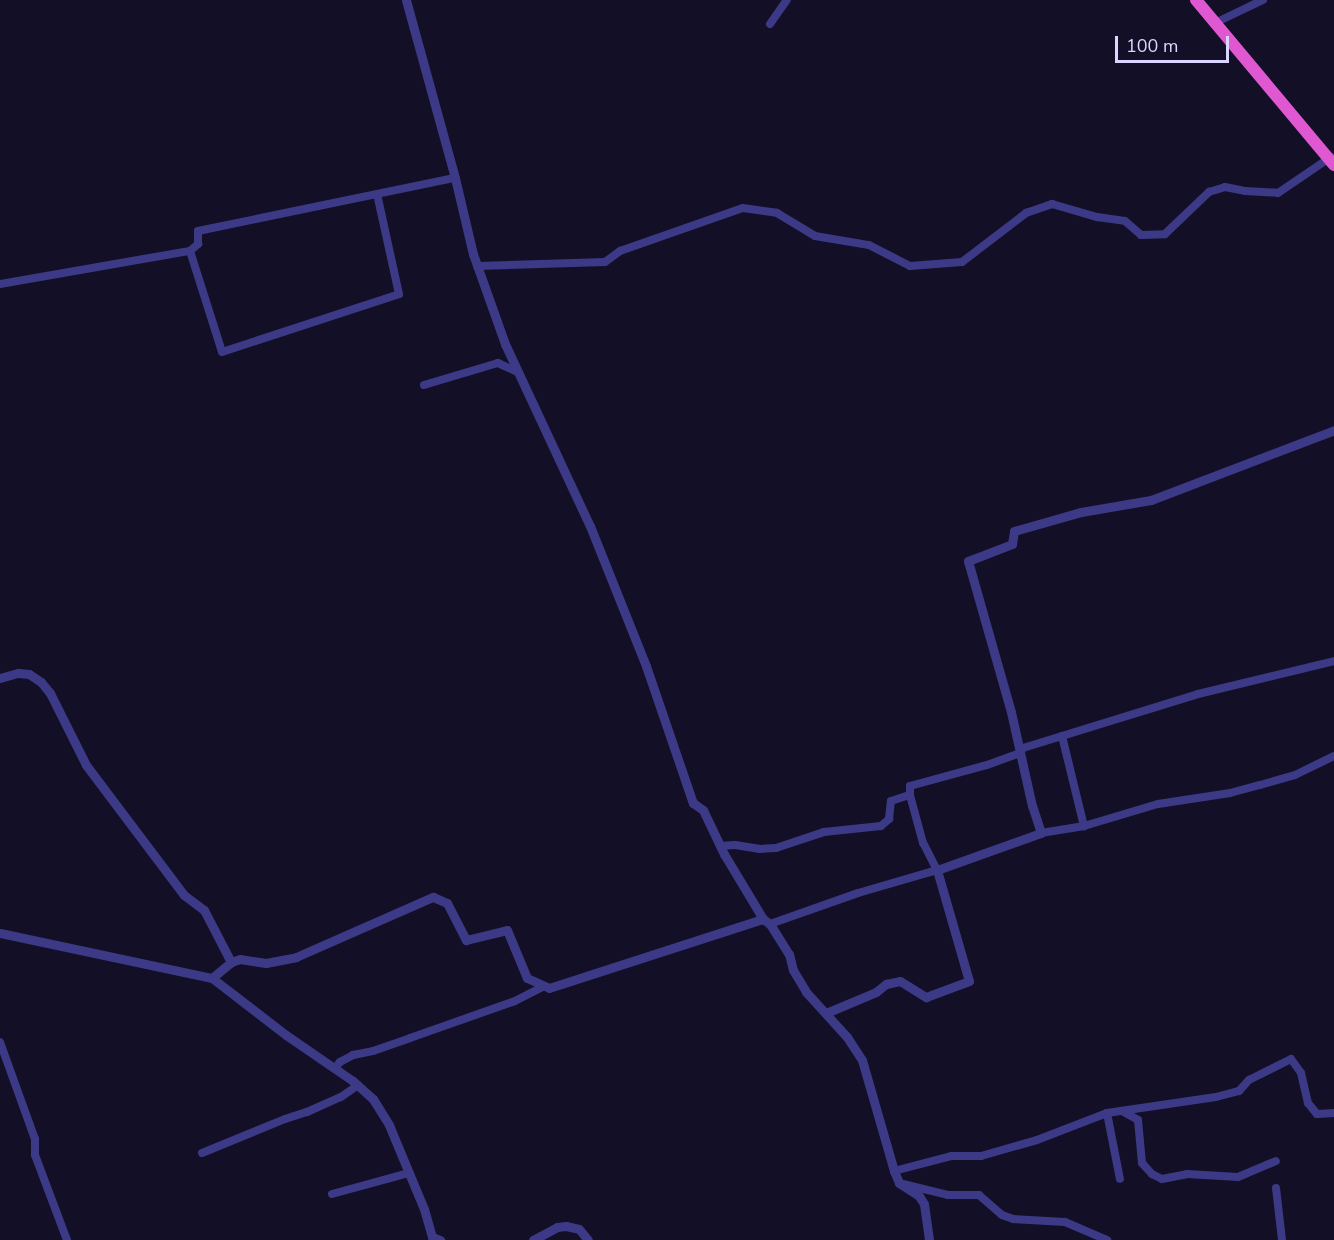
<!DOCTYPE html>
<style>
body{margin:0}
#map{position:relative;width:1334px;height:1240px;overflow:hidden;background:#130f27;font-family:"Nunito Sans",sans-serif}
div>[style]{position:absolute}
.minor>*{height:8px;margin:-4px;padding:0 4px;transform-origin:4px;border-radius:4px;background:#3c3a87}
.tertiary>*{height:9px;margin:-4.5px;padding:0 4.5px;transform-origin:4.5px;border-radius:4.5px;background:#3c3a87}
.trunk>*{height:12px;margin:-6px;padding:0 6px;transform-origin:6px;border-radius:6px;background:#e057d2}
span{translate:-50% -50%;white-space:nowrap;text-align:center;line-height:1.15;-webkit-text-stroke:5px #130f27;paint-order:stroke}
.scale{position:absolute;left:1115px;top:36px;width:114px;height:27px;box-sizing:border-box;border:3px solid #dad6ff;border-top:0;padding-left:8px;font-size:18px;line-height:21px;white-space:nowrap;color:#dad6ff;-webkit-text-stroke:4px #130f27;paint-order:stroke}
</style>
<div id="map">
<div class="minor">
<i style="left:1217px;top:22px;width:51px;rotate:-25.6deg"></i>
<i style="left:770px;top:24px;width:29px;rotate:-55deg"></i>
<i style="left:190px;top:251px;width:106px;rotate:72.4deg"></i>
<i style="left:222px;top:352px;width:186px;rotate:-18.1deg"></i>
<i style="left:399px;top:294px;width:102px;rotate:-102.4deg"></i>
<i style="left:477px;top:266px;width:128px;rotate:-1.8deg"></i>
<i style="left:605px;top:262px;width:19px;rotate:-36deg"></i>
<i style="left:620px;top:251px;width:130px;rotate:-19.3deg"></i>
<i style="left:743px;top:208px;width:34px;rotate:8deg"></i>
<i style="left:777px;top:213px;width:44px;rotate:31.2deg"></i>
<i style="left:815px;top:236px;width:55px;rotate:9.5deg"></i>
<i style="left:869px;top:245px;width:46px;rotate:27.1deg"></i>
<i style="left:910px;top:266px;width:52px;rotate:-4.4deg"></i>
<i style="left:962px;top:262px;width:81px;rotate:-37.4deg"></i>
<i style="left:1026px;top:213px;width:28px;rotate:-19deg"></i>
<i style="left:1052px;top:204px;width:47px;rotate:16.1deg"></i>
<i style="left:1097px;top:217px;width:28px;rotate:8deg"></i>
<i style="left:1125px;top:221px;width:21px;rotate:41deg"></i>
<i style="left:1141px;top:235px;width:24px;rotate:-2deg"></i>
<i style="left:1165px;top:234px;width:61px;rotate:-43.7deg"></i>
<i style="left:1209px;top:192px;width:17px;rotate:-17deg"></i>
<i style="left:1225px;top:187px;width:20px;rotate:11deg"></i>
<i style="left:1245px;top:191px;width:33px;rotate:3deg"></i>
<i style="left:1278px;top:193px;width:64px;rotate:-34.2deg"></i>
<i style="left:0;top:284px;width:193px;rotate:-9.9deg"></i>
<i style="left:190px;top:251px;width:11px;rotate:-41deg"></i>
<i style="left:198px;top:244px;width:13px;rotate:-90deg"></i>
<i style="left:198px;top:231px;width:262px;rotate:-11.7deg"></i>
<i style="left:424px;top:385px;width:77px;rotate:-16.6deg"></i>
<i style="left:498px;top:363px;width:21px;rotate:25deg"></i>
<i style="left:1062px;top:736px;width:93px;rotate:76.3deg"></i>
<i style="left:1041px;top:833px;width:44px;rotate:-9.2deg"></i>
<i style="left:1084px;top:826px;width:77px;rotate:-16.6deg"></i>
<i style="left:1158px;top:804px;width:73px;rotate:-8.7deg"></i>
<i style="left:1230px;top:793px;width:31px;rotate:-15deg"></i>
<i style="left:1260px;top:785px;width:36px;rotate:-16deg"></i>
<i style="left:1295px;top:775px;width:43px;rotate:-26deg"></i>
<i style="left:720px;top:846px;width:15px;rotate:-4deg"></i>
<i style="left:735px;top:845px;width:24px;rotate:9deg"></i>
<i style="left:759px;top:849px;width:17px;rotate:-3deg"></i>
<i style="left:776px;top:848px;width:51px;rotate:-18.4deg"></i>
<i style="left:824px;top:832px;width:57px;rotate:-6deg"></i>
<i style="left:881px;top:826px;width:11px;rotate:-41deg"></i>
<i style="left:889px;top:819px;width:18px;rotate:-84deg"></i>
<i style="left:891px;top:801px;width:20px;rotate:-18deg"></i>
<i style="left:910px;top:795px;width:9px;rotate:-90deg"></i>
<i style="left:910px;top:786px;width:80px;rotate:-15.3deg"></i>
<i style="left:987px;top:765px;width:35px;rotate:-20deg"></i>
<i style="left:1020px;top:753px;width:6px;rotate:-59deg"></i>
<i style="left:1023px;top:748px;width:183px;rotate:-17.1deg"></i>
<i style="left:1198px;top:694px;width:140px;rotate:-13.6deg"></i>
<i style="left:770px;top:924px;width:93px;rotate:-19.4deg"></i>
<i style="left:858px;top:893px;width:82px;rotate:-16.2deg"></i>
<i style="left:937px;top:870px;width:30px;rotate:-117deg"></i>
<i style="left:923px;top:843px;width:50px;rotate:-105.2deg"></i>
<i style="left:0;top:1042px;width:103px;rotate:70.2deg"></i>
<i style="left:35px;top:1139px;width:16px;rotate:90deg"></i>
<i style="left:35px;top:1155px;width:91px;rotate:69.4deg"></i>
<i style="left:335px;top:1068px;width:8px;rotate:-50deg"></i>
<i style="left:340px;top:1062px;width:15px;rotate:-28deg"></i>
<i style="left:353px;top:1055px;width:20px;rotate:-11deg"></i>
<i style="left:373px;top:1051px;width:39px;rotate:-19deg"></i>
<i style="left:410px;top:1038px;width:111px;rotate:-19.4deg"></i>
<i style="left:515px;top:1001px;width:31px;rotate:-27deg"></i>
<i style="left:1122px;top:1111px;width:18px;rotate:29deg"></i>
<i style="left:1138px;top:1120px;width:43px;rotate:84.7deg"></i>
<i style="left:1142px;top:1163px;width:15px;rotate:48deg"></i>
<i style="left:1152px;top:1174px;width:11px;rotate:27deg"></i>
<i style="left:1162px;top:1179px;width:25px;rotate:-11deg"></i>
<i style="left:1187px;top:1174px;width:51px;rotate:3.4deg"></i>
<i style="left:1238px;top:1177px;width:41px;rotate:-22.8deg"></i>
<i style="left:1107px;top:1113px;width:67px;rotate:78.9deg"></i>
<i style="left:202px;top:1153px;width:90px;rotate:-22.3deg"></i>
<i style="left:285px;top:1119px;width:23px;rotate:-18deg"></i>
<i style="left:307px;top:1112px;width:37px;rotate:-24deg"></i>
<i style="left:341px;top:1097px;width:21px;rotate:-35deg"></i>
<i style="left:894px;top:1171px;width:59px;rotate:-14.7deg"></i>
<i style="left:951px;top:1156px;width:30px"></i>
<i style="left:981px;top:1156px;width:58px;rotate:-15.9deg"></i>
<i style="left:1037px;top:1140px;width:75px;rotate:-21.1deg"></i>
<i style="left:1107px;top:1113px;width:110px;rotate:-8.4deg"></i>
<i style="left:1216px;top:1097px;width:24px;rotate:-15deg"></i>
<i style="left:1239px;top:1091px;width:15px;rotate:-48deg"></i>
<i style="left:1249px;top:1080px;width:47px;rotate:-26.6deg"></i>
<i style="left:1291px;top:1059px;width:17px;rotate:54deg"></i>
<i style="left:1301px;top:1073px;width:31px;rotate:77deg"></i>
<i style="left:1308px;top:1103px;width:14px;rotate:51deg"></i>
<i style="left:1317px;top:1114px;width:17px;rotate:-3deg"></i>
<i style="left:903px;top:1184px;width:46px;rotate:13.7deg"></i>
<i style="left:948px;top:1195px;width:31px"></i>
<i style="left:979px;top:1195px;width:30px;rotate:41deg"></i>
<i style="left:1002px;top:1215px;width:12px;rotate:20deg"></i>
<i style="left:1013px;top:1219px;width:52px;rotate:3.3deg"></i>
<i style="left:1065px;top:1222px;width:46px;rotate:23.2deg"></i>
<i style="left:1276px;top:1188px;width:52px;rotate:83.4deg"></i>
<i style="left:332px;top:1194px;width:80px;rotate:-15.3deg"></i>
</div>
<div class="tertiary">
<i style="left:406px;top:0;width:185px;rotate:74.6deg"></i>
<i style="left:455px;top:178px;width:78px;rotate:76.7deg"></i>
<i style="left:473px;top:254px;width:96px;rotate:70.4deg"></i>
<i style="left:505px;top:344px;width:201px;rotate:65deg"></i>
<i style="left:590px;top:526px;width:151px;rotate:68.2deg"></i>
<i style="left:646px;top:666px;width:145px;rotate:71.1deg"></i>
<i style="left:693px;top:803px;width:12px;rotate:35deg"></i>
<i style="left:703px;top:810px;width:49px;rotate:64.5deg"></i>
<i style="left:724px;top:854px;width:76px;rotate:59deg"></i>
<i style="left:763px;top:919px;width:9px;rotate:36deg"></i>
<i style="left:770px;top:924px;width:36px;rotate:58deg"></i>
<i style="left:789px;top:954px;width:16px;rotate:76deg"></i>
<i style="left:793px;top:970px;width:26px;rotate:59deg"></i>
<i style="left:806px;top:992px;width:61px;rotate:47.7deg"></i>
<i style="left:847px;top:1037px;width:27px;rotate:57deg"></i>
<i style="left:862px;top:1060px;width:116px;rotate:73.9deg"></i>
<i style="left:894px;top:1171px;width:13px;rotate:67deg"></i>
<i style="left:899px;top:1183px;width:24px;rotate:33deg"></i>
<i style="left:919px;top:1196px;width:9px;rotate:58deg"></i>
<i style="left:924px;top:1204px;width:36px;rotate:82deg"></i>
<i style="left:0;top:678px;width:19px;rotate:-16deg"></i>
<i style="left:18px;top:673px;width:11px;rotate:5deg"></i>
<i style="left:29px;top:674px;width:14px;rotate:34deg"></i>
<i style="left:41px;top:682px;width:14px;rotate:51deg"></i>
<i style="left:50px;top:693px;width:80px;rotate:63.4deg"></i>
<i style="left:86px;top:765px;width:163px;rotate:53deg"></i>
<i style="left:184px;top:895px;width:25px;rotate:37deg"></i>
<i style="left:204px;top:910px;width:59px;rotate:62.6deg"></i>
<i style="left:0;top:933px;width:217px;rotate:12deg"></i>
<i style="left:212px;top:978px;width:93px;rotate:37.6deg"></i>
<i style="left:286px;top:1035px;width:81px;rotate:34.5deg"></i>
<i style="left:353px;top:1081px;width:27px;rotate:42deg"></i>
<i style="left:373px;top:1099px;width:31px;rotate:58deg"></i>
<i style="left:389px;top:1125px;width:91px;rotate:67.4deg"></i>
<i style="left:424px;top:1209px;width:29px;rotate:74deg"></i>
<i style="left:432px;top:1237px;width:9px;rotate:21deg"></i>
<i style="left:212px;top:978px;width:25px;rotate:-40deg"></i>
<i style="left:231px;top:962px;width:9px;rotate:-18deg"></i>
<i style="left:240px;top:959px;width:26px;rotate:9deg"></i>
<i style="left:266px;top:963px;width:31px;rotate:-11deg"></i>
<i style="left:296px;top:957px;width:150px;rotate:-23.7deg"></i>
<i style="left:433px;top:897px;width:15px;rotate:23deg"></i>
<i style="left:447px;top:903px;width:42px;rotate:62.8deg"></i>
<i style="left:466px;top:940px;width:42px;rotate:-13.7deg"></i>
<i style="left:507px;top:930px;width:52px;rotate:67.4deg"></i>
<i style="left:527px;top:978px;width:24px;rotate:24deg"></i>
<i style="left:549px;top:988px;width:225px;rotate:-17.9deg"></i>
<i style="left:826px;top:1013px;width:54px;rotate:-22.8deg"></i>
<i style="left:876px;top:992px;width:13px;rotate:-39deg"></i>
<i style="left:886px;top:984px;width:14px;rotate:-12deg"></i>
<i style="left:900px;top:981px;width:31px;rotate:32deg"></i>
<i style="left:926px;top:997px;width:46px;rotate:-20.4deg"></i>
<i style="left:969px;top:981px;width:116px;rotate:-106.1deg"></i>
<i style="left:937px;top:870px;width:110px;rotate:-19.6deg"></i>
<i style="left:1041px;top:833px;width:28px;rotate:-108deg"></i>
<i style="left:1032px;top:806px;width:96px;rotate:-102.6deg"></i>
<i style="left:1011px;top:712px;width:157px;rotate:-105.9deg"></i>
<i style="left:968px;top:561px;width:47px;rotate:-21.1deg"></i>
<i style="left:1012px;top:544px;width:13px;rotate:-81deg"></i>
<i style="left:1014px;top:531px;width:70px;rotate:-15.8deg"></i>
<i style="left:1081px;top:512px;width:71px;rotate:-9.7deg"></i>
<i style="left:1151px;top:500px;width:196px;rotate:-20.9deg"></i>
<i style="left:533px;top:1240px;width:27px;rotate:-28deg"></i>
<i style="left:557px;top:1227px;width:9px;rotate:-6deg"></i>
<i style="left:566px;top:1226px;width:13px;rotate:13deg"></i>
<i style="left:579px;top:1229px;width:14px;rotate:51deg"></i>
</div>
<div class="trunk">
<i style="left:1196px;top:0;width:215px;rotate:50.1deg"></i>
</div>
<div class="scale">100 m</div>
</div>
